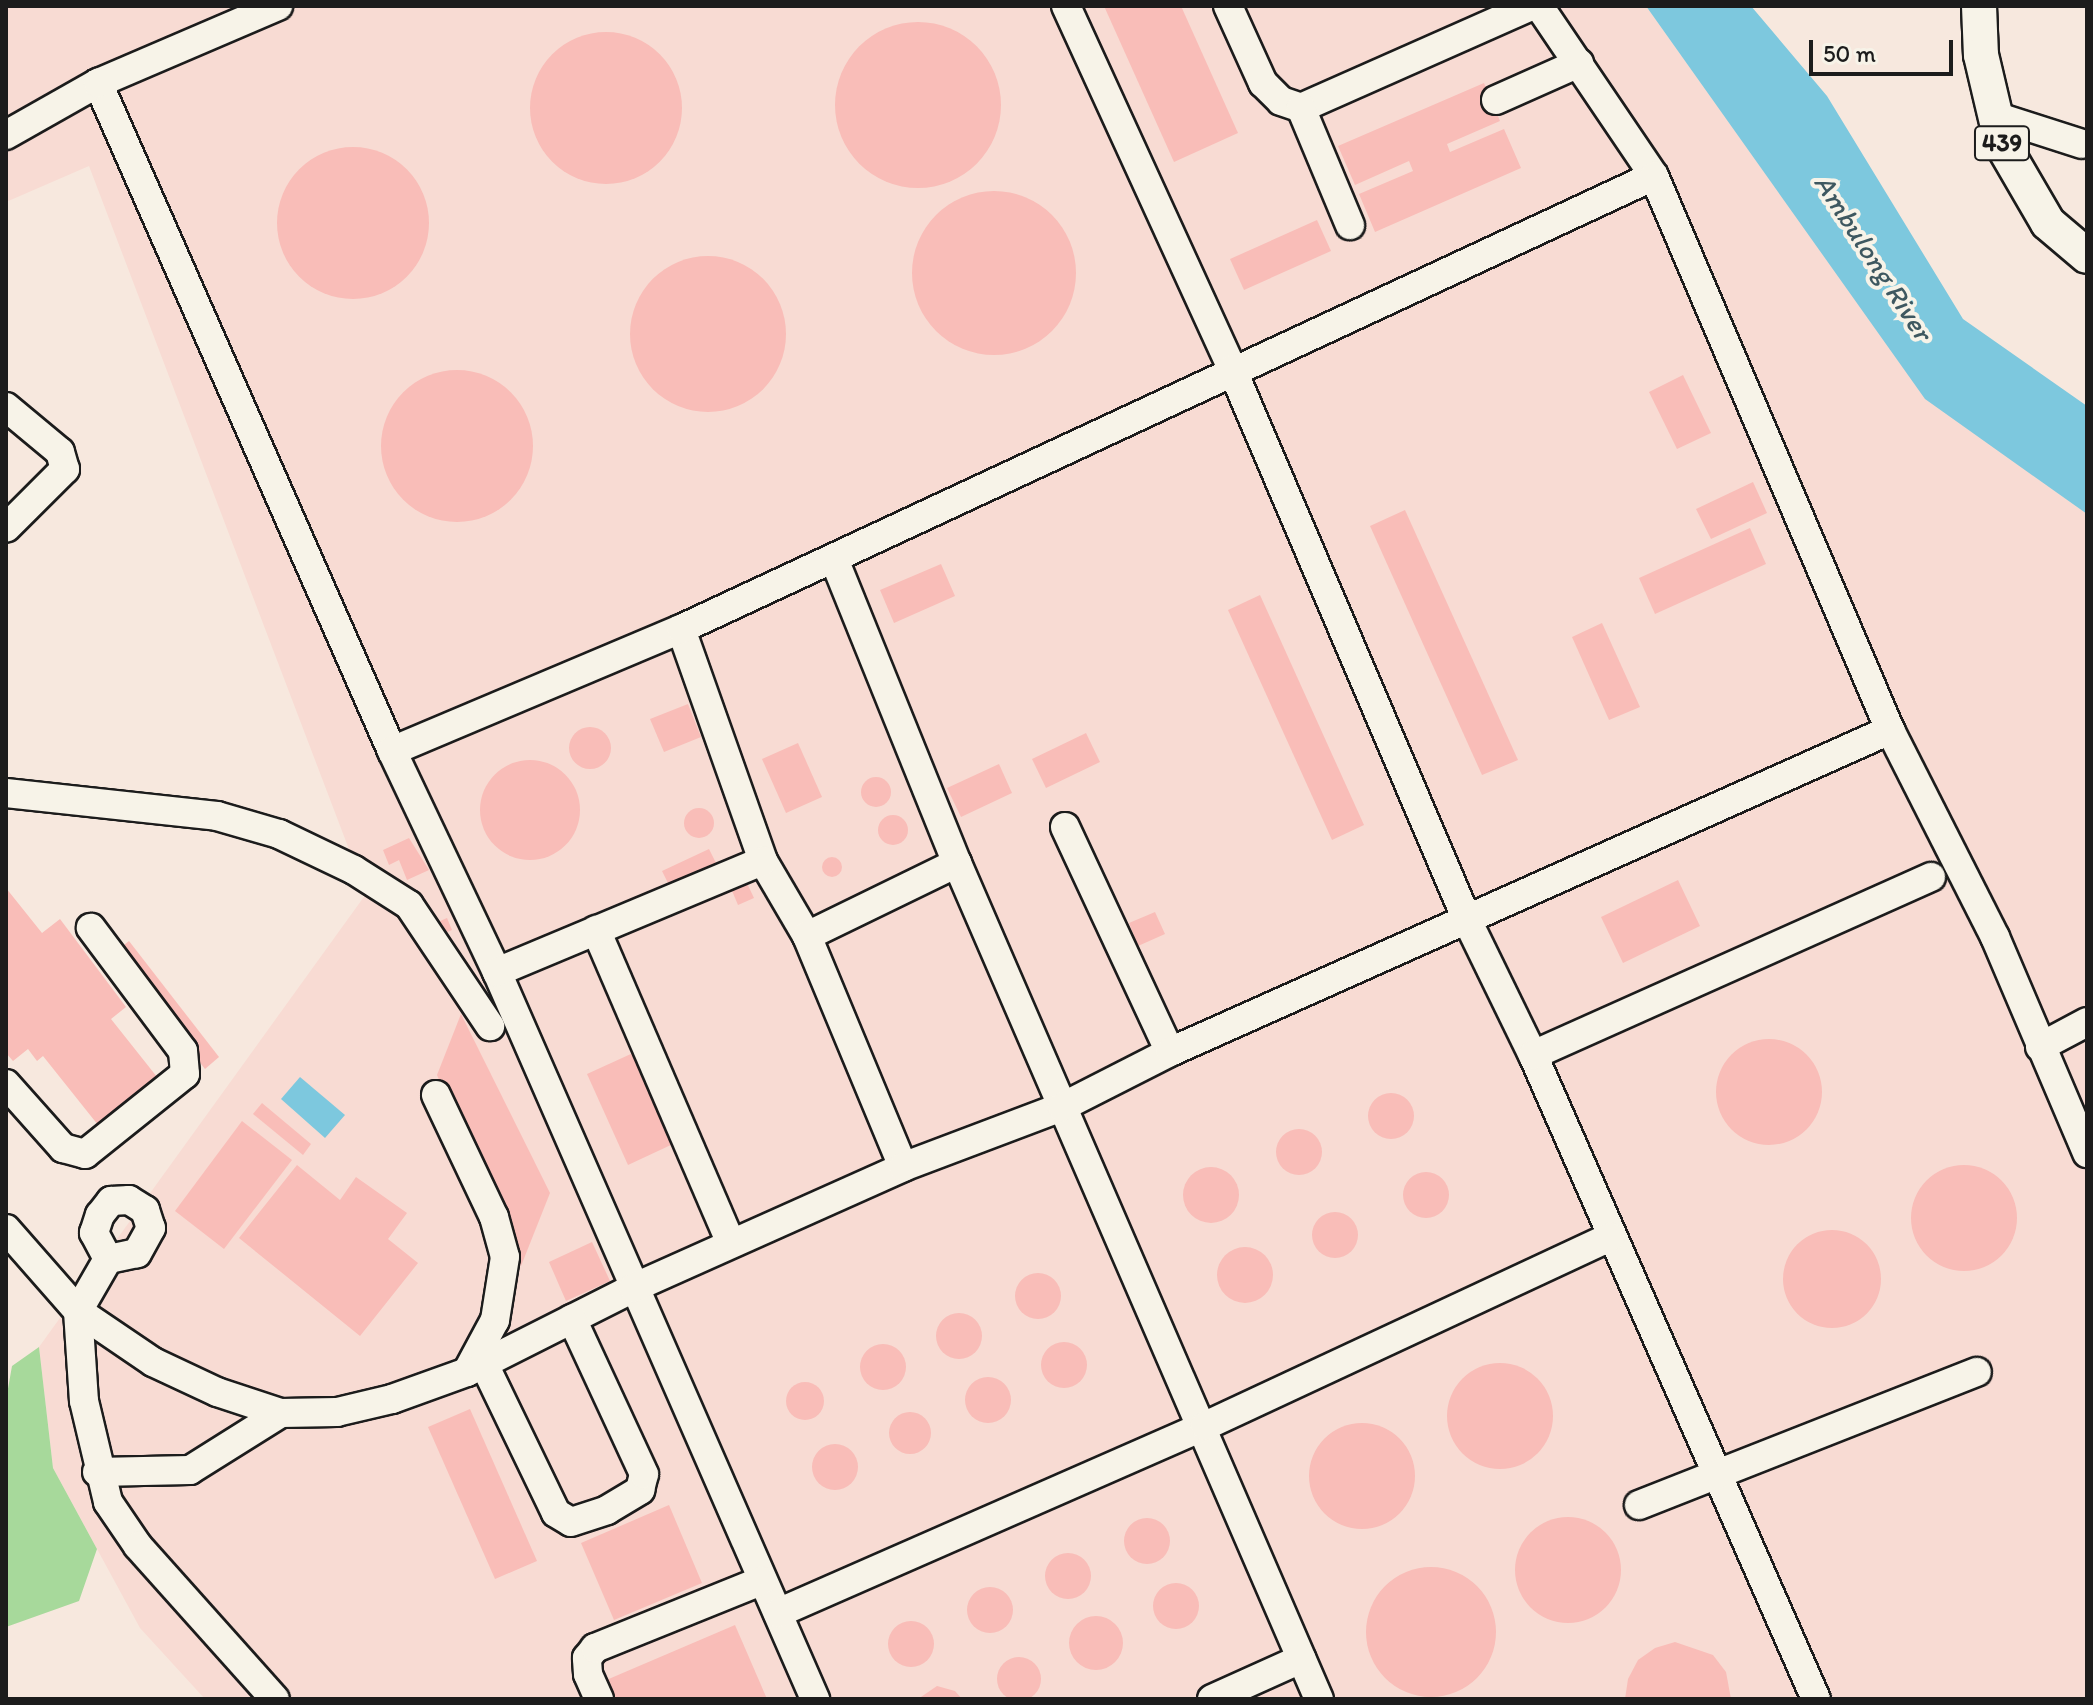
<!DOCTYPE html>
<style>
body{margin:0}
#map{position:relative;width:2093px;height:1705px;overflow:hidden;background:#f7e8de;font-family:Itim,sans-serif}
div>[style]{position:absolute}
.built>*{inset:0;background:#f8dbd3}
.green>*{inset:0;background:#a7d99b}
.water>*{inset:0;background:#7dc8de}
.building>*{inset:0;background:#f9bdb8}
.round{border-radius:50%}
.roads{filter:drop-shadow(2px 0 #1c1c1c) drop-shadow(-2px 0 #1c1c1c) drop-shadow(0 2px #1c1c1c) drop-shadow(0 -2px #1c1c1c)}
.minor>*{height:28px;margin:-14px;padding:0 14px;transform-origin:14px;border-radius:14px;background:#f7f3e8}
.major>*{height:34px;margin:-17px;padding:0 17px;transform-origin:17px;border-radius:17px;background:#f7f3e8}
span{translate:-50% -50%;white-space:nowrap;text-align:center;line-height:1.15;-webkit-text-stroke:8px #f7f3e8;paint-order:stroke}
.shield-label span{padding:2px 6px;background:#f7f3e8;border:2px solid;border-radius:6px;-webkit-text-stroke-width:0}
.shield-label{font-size:24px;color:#1c1c1c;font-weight:700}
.water-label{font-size:28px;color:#3e5860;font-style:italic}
.frame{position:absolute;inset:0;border:8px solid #1c1c1c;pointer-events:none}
.scale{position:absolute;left:1809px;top:40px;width:144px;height:36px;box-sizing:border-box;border:4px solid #1c1c1c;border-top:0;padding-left:10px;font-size:24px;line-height:28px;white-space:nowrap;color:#1c1c1c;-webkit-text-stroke:6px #f7f3e8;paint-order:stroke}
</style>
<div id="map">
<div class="built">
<i style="clip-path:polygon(6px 6px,1646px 6px,1925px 398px,2087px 514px,2087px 1699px,205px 1699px,140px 1628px,53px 1468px,39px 1347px,366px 894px,89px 166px,6px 202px)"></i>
</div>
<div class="green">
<i style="clip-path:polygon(39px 1347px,53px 1468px,97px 1549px,79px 1601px,6px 1627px,6px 1400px,12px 1366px)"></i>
</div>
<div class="water">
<i style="clip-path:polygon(1646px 6px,1751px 6px,1827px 96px,1963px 319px,2087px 406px,2087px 514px,1925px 399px)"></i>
<i style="clip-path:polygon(300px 1077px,345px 1115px,325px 1138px,281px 1099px)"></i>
</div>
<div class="building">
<i style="clip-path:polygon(1104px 6px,1181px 6px,1238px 133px,1174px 162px)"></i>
<i class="round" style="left:835px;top:22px;width:166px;height:166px"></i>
<i class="round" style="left:530px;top:32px;width:152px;height:152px"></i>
<i style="clip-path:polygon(1484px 83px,1500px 121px,1447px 144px,1450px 152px,1504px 129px,1521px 168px,1375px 232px,1359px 194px,1413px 171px,1409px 161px,1355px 185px,1338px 146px)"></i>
<i class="round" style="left:277px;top:147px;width:152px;height:152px"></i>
<i class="round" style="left:912px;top:191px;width:164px;height:164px"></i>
<i style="clip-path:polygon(1317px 220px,1331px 251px,1244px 290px,1230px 259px)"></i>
<i class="round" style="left:630px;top:256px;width:156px;height:156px"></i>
<i class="round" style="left:381px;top:370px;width:152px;height:152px"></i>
<i style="clip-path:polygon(1683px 375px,1711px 433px,1677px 449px,1649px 392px)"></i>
<i style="clip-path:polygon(1753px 482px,1767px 513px,1711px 539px,1696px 509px)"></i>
<i style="clip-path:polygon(1405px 510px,1518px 760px,1482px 775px,1370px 526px)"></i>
<i style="clip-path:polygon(1750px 528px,1766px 564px,1655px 614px,1639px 578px)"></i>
<i style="clip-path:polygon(941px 564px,955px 596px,894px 623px,880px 590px)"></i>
<i style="clip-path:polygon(1260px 595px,1364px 825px,1332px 840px,1228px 610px)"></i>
<i style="clip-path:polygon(1602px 623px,1640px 707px,1609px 720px,1572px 637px)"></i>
<i style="clip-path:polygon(688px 704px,701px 737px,664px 752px,650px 719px)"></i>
<i class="round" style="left:569px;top:727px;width:42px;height:42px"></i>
<i style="clip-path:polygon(1086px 733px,1100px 762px,1046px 788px,1032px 759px)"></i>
<i style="clip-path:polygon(798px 743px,822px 797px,786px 813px,762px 759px)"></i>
<i class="round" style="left:480px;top:760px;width:100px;height:100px"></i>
<i style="clip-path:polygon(999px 764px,1012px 793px,961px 817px,947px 788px)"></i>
<i class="round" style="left:861px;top:777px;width:30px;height:30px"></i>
<i class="round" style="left:684px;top:808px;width:30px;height:30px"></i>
<i class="round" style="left:878px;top:815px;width:30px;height:30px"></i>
<i style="clip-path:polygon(409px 838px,429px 870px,407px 880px,399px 860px,389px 865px,383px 850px)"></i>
<i style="clip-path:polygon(709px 849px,720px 871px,673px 893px,662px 871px)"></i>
<i class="round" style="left:822px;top:857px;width:20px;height:20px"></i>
<i style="clip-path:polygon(745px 879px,754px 898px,738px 905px,730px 886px)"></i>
<i style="clip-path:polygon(1678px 880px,1700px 926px,1623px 963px,1601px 917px)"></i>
<i style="clip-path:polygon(6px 888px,42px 933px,60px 919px,126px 1007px,111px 1019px,165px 1087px,106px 1135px,43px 1056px,37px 1061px,28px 1049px,13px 1061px,6px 1053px)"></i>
<i style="clip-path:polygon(1155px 912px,1165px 934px,1138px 946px,1129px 923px)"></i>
<i style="clip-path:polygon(447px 918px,452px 930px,436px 937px,431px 925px)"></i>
<i style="clip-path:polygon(129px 941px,219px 1057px,205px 1069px,114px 953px)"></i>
<i style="clip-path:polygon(461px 1014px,550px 1193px,521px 1266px,437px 1075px)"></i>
<i class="round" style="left:1716px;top:1039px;width:106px;height:106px"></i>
<i style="clip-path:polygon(633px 1053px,673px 1144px,628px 1165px,587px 1074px)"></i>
<i class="round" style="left:1368px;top:1093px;width:46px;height:46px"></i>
<i style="clip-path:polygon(262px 1103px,311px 1144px,303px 1155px,253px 1114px)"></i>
<i style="clip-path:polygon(242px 1121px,292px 1160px,224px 1249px,175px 1211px)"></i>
<i class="round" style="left:1276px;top:1129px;width:46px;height:46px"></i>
<i style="clip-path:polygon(297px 1165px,340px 1200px,356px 1177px,407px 1213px,388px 1239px,418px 1263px,360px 1336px,239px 1238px)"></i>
<i class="round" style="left:1911px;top:1165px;width:106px;height:106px"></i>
<i class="round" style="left:1183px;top:1167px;width:56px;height:56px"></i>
<i class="round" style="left:1403px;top:1172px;width:46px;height:46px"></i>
<i class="round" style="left:1312px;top:1212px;width:46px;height:46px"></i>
<i class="round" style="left:1783px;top:1230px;width:98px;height:98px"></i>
<i style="clip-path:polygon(592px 1242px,610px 1281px,566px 1301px,549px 1262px)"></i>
<i class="round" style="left:1217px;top:1247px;width:56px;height:56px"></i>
<i class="round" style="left:1015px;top:1273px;width:46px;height:46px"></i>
<i class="round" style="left:936px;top:1313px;width:46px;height:46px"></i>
<i class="round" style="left:1041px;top:1342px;width:46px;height:46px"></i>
<i class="round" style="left:860px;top:1344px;width:46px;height:46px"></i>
<i class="round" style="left:1447px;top:1363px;width:106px;height:106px"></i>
<i class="round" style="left:965px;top:1377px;width:46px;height:46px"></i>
<i class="round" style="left:786px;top:1382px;width:38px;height:38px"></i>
<i style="clip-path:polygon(470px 1409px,537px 1561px,495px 1579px,428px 1427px)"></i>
<i class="round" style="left:889px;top:1412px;width:42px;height:42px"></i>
<i class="round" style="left:1309px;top:1423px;width:106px;height:106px"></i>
<i class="round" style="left:812px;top:1444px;width:46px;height:46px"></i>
<i style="clip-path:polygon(669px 1505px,702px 1583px,614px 1620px,581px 1543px)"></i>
<i class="round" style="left:1515px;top:1517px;width:106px;height:106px"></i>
<i class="round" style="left:1124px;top:1518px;width:46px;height:46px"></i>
<i class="round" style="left:1045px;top:1553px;width:46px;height:46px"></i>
<i class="round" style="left:1366px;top:1567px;width:130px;height:130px"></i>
<i class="round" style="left:1153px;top:1583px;width:46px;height:46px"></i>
<i class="round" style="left:967px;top:1587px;width:46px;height:46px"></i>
<i class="round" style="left:1069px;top:1616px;width:54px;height:54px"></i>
<i class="round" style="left:888px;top:1621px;width:46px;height:46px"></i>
<i style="clip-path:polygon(735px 1625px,767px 1699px,612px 1699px,604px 1681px)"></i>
<i style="clip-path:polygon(1675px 1642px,1713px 1655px,1726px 1672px,1731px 1699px,1625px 1699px,1628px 1679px,1638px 1660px,1655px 1648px)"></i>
<i class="round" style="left:997px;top:1657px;width:44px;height:44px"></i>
<i style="clip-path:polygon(937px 1686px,955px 1691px,962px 1699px,918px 1699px)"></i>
</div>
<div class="roads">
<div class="minor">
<i style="left:1066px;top:6px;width:399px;rotate:65.4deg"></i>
<i style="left:1232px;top:369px;width:601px;rotate:66.89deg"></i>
<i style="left:1468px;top:922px;width:148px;rotate:64deg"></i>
<i style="left:1533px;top:1055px;width:703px;rotate:66.28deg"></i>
<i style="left:1228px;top:6px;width:85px;rotate:65.6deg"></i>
<i style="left:1263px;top:83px;width:25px;rotate:45deg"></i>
<i style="left:1281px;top:101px;width:21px;rotate:19deg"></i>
<i style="left:1301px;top:108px;width:252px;rotate:-23.9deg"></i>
<i style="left:1539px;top:6px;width:205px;rotate:55.9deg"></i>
<i style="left:98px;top:83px;width:730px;rotate:66.24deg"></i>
<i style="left:392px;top:751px;width:245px;rotate:64.6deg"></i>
<i style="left:497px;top:972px;width:794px;rotate:66.37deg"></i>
<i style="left:1496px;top:100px;width:91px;rotate:-24deg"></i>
<i style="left:1301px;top:108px;width:127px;rotate:67.3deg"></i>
<i style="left:1995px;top:116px;width:91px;rotate:17.8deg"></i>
<i style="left:6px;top:135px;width:106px;rotate:-29.5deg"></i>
<i style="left:98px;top:83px;width:196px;rotate:-23.2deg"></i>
<i style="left:6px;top:407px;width:70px;rotate:39.8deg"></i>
<i style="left:60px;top:452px;width:18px;rotate:74deg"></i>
<i style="left:65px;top:469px;width:83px;rotate:135deg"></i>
<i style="left:834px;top:559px;width:328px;rotate:68deg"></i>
<i style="left:957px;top:863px;width:911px;rotate:66.59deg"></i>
<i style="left:681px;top:629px;width:246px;rotate:70.5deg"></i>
<i style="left:763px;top:861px;width:87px;rotate:59.6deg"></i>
<i style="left:807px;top:936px;width:250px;rotate:67.4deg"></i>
<i style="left:392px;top:751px;width:314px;rotate:-22.9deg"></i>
<i style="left:681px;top:629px;width:1073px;rotate:-24.97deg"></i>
<i style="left:1654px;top:176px;width:602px;rotate:66.93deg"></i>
<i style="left:1890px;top:730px;width:232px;rotate:63.1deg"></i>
<i style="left:1995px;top:937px;width:235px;rotate:66.9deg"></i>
<i style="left:6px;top:793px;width:212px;rotate:6.2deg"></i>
<i style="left:217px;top:816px;width:65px;rotate:16.2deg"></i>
<i style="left:279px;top:834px;width:83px;rotate:25.6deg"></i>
<i style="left:354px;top:870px;width:65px;rotate:32.5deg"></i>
<i style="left:409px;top:905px;width:146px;rotate:56.2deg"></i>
<i style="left:1065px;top:827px;width:248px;rotate:65deg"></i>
<i style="left:596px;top:930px;width:341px;rotate:66.7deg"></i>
<i style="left:807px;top:936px;width:167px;rotate:-26deg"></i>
<i style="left:497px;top:972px;width:288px;rotate:-22.7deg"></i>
<i style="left:2040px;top:1047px;width:53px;rotate:-28deg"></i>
<i style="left:1533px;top:1055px;width:436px;rotate:-24.1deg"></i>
<i style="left:6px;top:1084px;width:86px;rotate:48.3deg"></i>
<i style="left:63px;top:1148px;width:23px;rotate:15deg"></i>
<i style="left:85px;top:1154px;width:128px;rotate:-38.7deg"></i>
<i style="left:185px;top:1074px;width:23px;rotate:-95deg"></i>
<i style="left:183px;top:1051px;width:154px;rotate:-126.8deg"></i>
<i style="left:436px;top:1095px;width:135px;rotate:64.6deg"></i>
<i style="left:494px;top:1217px;width:41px;rotate:74.6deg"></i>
<i style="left:505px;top:1257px;width:64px;rotate:99deg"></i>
<i style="left:495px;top:1320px;width:59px;rotate:118.3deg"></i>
<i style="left:129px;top:1200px;width:19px;rotate:32deg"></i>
<i style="left:145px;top:1210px;width:19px;rotate:72deg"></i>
<i style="left:151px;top:1228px;width:29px;rotate:119deg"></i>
<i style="left:137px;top:1253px;width:30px;rotate:168deg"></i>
<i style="left:108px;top:1259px;width:30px;rotate:-118deg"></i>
<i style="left:94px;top:1233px;width:19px;rotate:-72deg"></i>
<i style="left:100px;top:1215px;width:18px;rotate:-52deg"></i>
<i style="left:111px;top:1201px;width:18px;rotate:-3deg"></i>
<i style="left:6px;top:1229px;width:109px;rotate:48.7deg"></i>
<i style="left:78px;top:1311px;width:91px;rotate:34.2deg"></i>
<i style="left:153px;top:1362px;width:71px;rotate:25.1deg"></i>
<i style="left:217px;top:1392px;width:67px;rotate:18.2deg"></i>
<i style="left:281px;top:1413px;width:56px;rotate:-1deg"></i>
<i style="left:337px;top:1412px;width:57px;rotate:-13.3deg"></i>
<i style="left:392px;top:1399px;width:80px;rotate:-19.8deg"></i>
<i style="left:467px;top:1372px;width:186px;rotate:-26.8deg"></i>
<i style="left:633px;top:1288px;width:296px;rotate:-24.1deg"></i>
<i style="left:903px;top:1167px;width:170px;rotate:-20.7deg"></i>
<i style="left:1062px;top:1107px;width:121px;rotate:-27deg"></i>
<i style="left:1170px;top:1052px;width:789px;rotate:-24.1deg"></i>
<i style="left:108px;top:1259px;width:60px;rotate:120deg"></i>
<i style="left:78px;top:1311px;width:90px;rotate:86.2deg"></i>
<i style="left:84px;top:1401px;width:104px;rotate:76.6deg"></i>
<i style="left:108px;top:1502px;width:53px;rotate:55.7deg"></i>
<i style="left:138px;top:1546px;width:205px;rotate:48.2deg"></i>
<i style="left:484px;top:1364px;width:165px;rotate:64.2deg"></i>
<i style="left:556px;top:1513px;width:17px;rotate:31deg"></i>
<i style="left:571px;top:1522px;width:38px;rotate:-18deg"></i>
<i style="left:607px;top:1510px;width:39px;rotate:-31deg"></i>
<i style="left:640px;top:1490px;width:16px;rotate:-76deg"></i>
<i style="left:644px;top:1474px;width:171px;rotate:-114.9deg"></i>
<i style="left:97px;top:1472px;width:93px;rotate:-1.2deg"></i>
<i style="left:190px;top:1470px;width:107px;rotate:-32.1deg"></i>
<i style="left:1639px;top:1505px;width:363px;rotate:-21.5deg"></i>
<i style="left:778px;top:1613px;width:466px;rotate:-23.7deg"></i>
<i style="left:1205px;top:1426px;width:447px;rotate:-25deg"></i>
<i style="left:599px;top:1699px;width:27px;rotate:-114deg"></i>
<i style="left:588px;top:1674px;width:16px;rotate:-94deg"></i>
<i style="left:587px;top:1658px;width:13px;rotate:-51deg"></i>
<i style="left:595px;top:1648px;width:179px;rotate:-22deg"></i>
<i style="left:1212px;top:1699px;width:98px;rotate:-24.2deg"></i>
</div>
<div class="major">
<i style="left:1979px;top:6px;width:49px;rotate:87.7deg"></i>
<i style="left:1981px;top:55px;width:91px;rotate:76.7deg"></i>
<i style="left:2002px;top:144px;width:91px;rotate:59.8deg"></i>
<i style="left:2048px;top:223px;width:51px;rotate:40.2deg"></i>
</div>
</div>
<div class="shield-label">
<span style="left:2002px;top:143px">439</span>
</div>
<div class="water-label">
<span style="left:1874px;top:257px;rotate:57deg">Ambulong River</span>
</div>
<div class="frame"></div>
<div class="scale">50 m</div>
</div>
